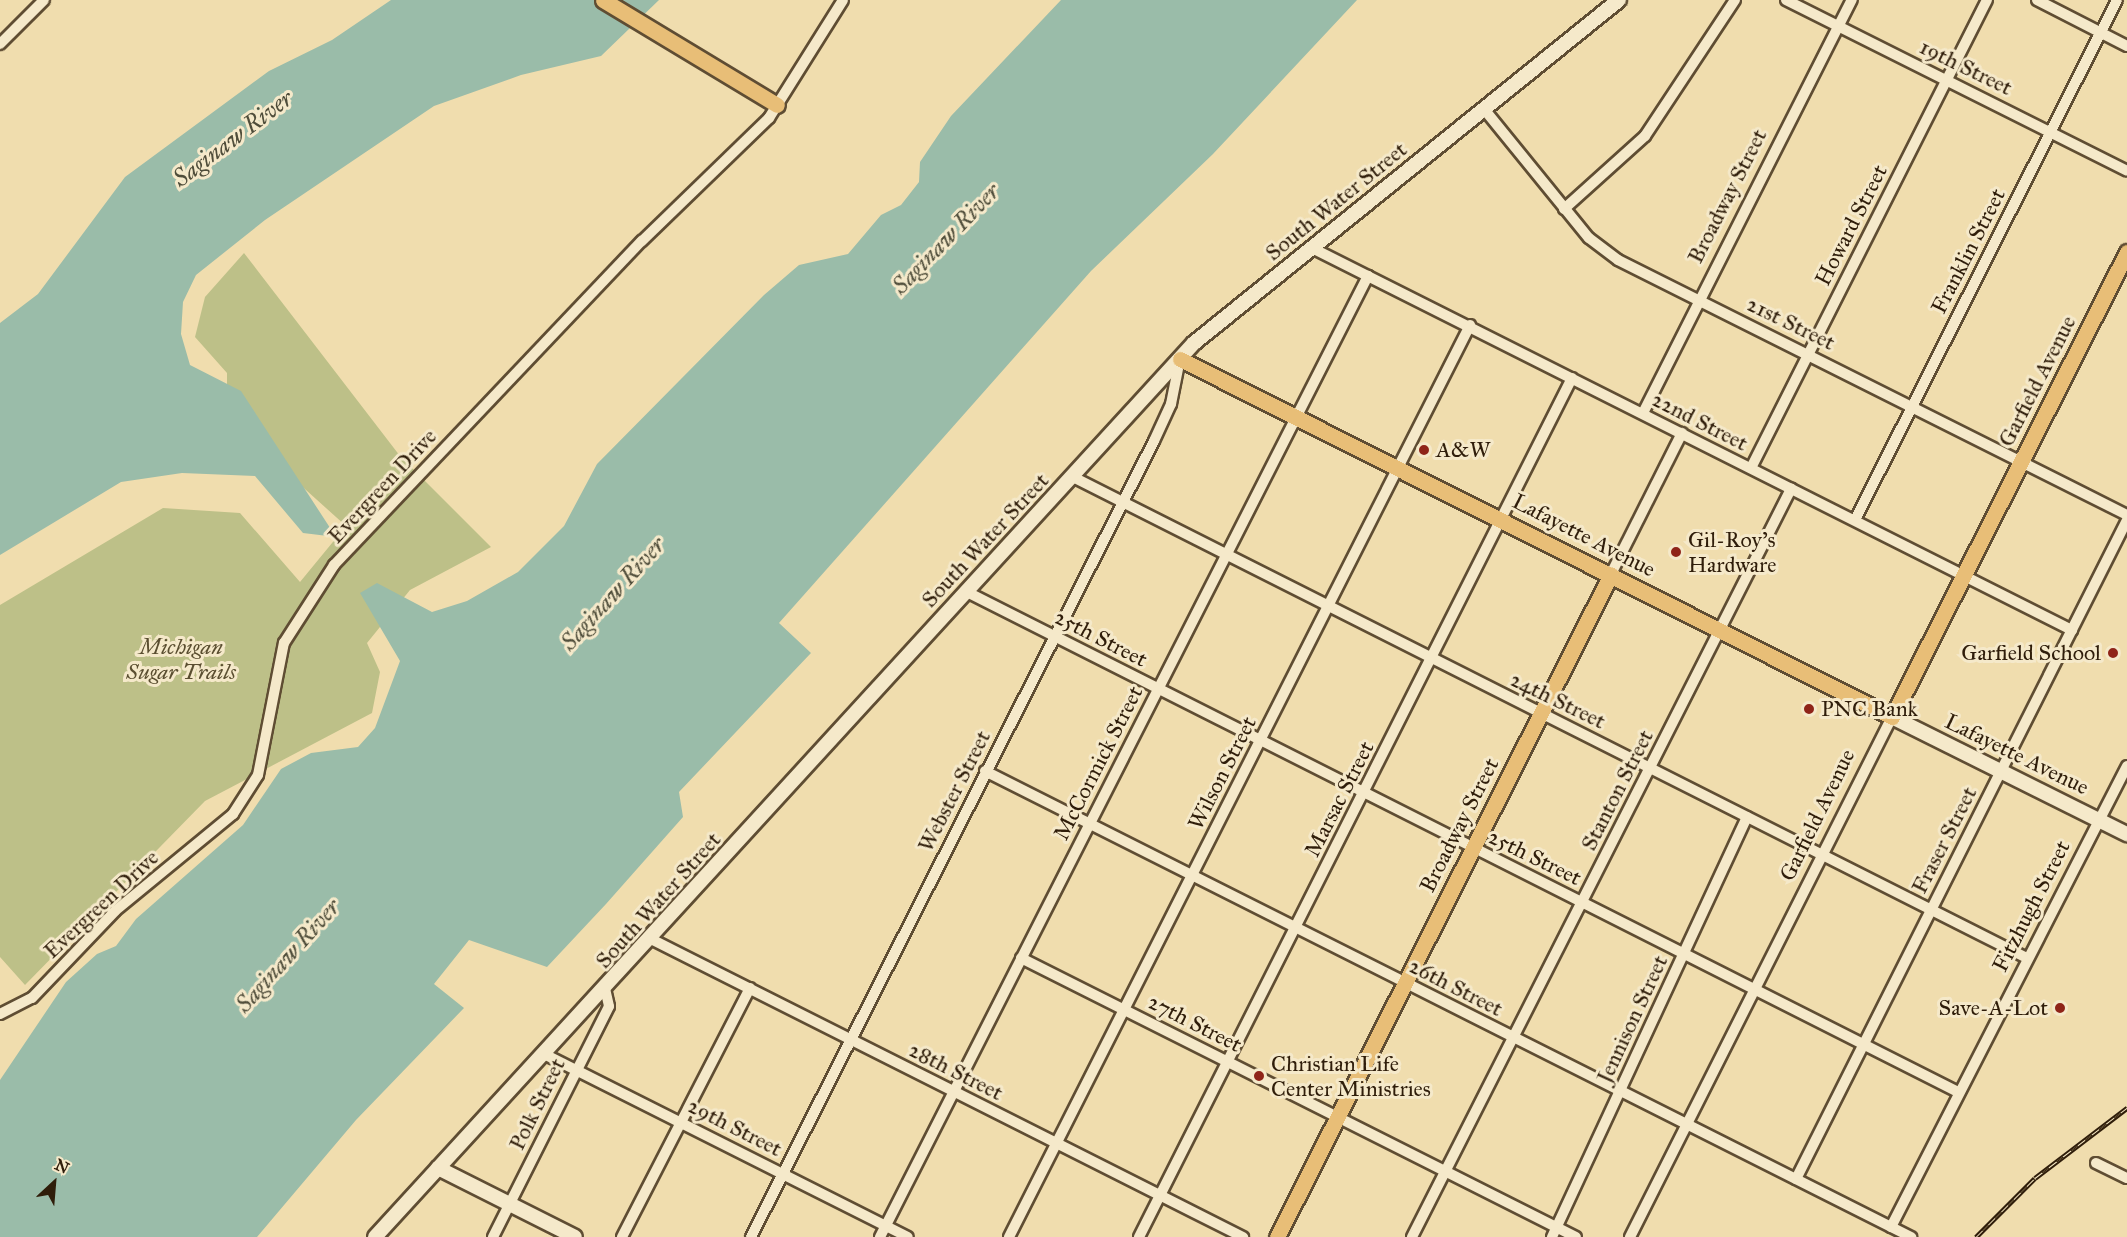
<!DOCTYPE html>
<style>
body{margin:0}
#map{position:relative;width:2127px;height:1237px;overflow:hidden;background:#f0ddae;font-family:"IM FELL Great Primer",serif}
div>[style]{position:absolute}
.green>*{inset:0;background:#bdc088}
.water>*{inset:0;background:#9abca9}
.roads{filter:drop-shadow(2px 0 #5f4d33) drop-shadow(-2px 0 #5f4d33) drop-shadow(0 2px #5f4d33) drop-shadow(0 -2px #5f4d33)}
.street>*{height:10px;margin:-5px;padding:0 5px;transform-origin:5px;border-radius:5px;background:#f5e9ca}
.secondary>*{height:14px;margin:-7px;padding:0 7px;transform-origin:7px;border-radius:7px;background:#f5e9ca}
.primary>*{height:15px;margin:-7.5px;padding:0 7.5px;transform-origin:7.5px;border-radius:7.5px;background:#e8be77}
.rail>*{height:5px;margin-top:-2.5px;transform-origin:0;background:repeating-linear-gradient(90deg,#f5e9ca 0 9px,#2f1d0a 0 18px);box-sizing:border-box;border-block:2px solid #2f1d0a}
.dots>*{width:16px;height:16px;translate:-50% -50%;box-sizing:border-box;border:3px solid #f5e9ca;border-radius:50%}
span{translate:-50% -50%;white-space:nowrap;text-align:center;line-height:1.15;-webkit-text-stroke:6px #f5e9ca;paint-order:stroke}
.street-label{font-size:22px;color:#2f1d0a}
.poi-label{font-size:22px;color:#2f1d0a}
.left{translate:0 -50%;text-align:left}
.right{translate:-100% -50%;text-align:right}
.park-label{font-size:22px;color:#5a4e30;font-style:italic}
.water-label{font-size:24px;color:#4f4d3a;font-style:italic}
.north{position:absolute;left:24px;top:1153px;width:60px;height:60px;-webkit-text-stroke:4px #f5e9ca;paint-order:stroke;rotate:26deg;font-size:16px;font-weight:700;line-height:24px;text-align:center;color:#2f1d0a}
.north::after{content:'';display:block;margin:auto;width:21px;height:27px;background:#2f1d0a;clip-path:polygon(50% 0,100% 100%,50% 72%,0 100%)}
</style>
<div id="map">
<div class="green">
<i style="clip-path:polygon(244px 253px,400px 456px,491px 547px,410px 590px,367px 643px,380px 672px,372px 713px,205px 801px,25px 985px,0 957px,0 605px,163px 508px,240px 513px,300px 582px,346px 526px,227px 419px,227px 373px,195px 337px,205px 297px)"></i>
</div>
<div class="water">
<i style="clip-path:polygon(391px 0,659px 0,601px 56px,521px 75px,434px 106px,265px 220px,196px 275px,183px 302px,181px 334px,190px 365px,241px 391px,336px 537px,303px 533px,255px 476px,182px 473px,121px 482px,0 555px,0 323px,38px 294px,125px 177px,269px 71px,332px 40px)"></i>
<i style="clip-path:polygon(1061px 0,1357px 0,1213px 154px,1091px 271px,779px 623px,811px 653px,679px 792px,683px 817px,606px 904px,547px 967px,469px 940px,434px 984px,464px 1008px,356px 1120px,257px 1237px,0 1237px,0 1080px,66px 982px,97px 954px,116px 946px,136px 919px,243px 825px,281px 769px,311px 753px,358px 747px,375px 728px,400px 661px,360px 593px,377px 583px,432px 612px,467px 601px,518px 572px,564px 526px,597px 464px,764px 295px,799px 265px,848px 254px,881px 215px,901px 205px,919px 182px,920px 162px,951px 116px)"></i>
</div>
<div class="roads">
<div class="street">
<i style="left:1786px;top:0;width:381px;rotate:26.6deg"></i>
<i style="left:2037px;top:0;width:101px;rotate:27.1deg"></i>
<i style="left:0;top:44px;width:62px;rotate:-45deg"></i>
<i style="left:1484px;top:109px;width:166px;rotate:50.9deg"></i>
<i style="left:1589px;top:238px;width:36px;rotate:37deg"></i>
<i style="left:1618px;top:260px;width:569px;rotate:26.61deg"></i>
<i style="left:1564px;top:209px;width:109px;rotate:-42deg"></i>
<i style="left:1645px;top:136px;width:163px;rotate:-56.5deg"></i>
<i style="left:1310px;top:247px;width:853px;rotate:26.69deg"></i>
<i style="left:1643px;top:413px;width:463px;rotate:-63.2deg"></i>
<i style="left:1751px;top:468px;width:524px;rotate:-63.24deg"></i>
<i style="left:1073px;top:477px;width:1068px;rotate:26.76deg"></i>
<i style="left:1855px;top:520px;width:582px;rotate:-63.26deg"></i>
<i style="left:1611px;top:574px;width:158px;rotate:-63.3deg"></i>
<i style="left:967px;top:592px;width:1110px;rotate:26.77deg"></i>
<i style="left:985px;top:771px;width:1037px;rotate:26.71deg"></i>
<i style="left:651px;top:939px;width:663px;rotate:26.72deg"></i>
<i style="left:1021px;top:958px;width:621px;rotate:26.69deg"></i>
<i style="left:0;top:1014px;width:36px;rotate:-27deg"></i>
<i style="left:32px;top:998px;width:120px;rotate:-46.3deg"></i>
<i style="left:115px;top:911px;width:153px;rotate:-39.4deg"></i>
<i style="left:233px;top:814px;width:46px;rotate:-57.3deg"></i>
<i style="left:258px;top:775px;width:135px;rotate:-78.9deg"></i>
<i style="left:284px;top:643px;width:93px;rotate:-57.3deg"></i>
<i style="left:334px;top:565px;width:447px;rotate:-46.5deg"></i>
<i style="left:642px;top:241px;width:177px;rotate:-44.1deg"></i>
<i style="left:769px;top:118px;width:139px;rotate:-57.9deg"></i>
<i style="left:544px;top:1054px;width:407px;rotate:26.7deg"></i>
<i style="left:2096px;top:1163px;width:34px;rotate:26deg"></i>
<i style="left:1796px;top:1179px;width:737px;rotate:-63.33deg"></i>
<i style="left:1891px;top:1227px;width:518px;rotate:-62.89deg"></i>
<i style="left:493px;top:1237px;width:258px;rotate:-63.3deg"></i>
<i style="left:609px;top:1006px;width:18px;rotate:-103deg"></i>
<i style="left:622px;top:1237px;width:280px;rotate:-62.8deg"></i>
<i style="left:751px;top:1237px;width:892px;rotate:-63.15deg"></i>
<i style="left:1154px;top:441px;width:41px;rotate:-65.3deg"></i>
<i style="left:1171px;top:404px;width:46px;rotate:-78.7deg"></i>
<i style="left:880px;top:1237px;width:1078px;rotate:-63.08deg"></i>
<i style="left:1009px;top:1237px;width:1022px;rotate:-63.18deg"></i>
<i style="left:1139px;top:1237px;width:962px;rotate:-63.25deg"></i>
<i style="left:1412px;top:1237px;width:839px;rotate:-63.13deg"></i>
<i style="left:1552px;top:1237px;width:463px;rotate:-65.1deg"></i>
<i style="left:1630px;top:1237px;width:582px;rotate:-63.26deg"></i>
</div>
<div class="secondary">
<i style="left:1892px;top:717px;width:263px;rotate:26.5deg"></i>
<i style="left:438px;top:1168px;width:153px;rotate:26.7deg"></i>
<i style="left:375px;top:1237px;width:1212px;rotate:-47.51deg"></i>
<i style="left:1194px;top:343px;width:546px;rotate:-38.91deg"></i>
</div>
<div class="primary">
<i style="left:603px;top:0;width:203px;rotate:31.1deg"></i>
<i style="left:1180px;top:359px;width:797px;rotate:26.69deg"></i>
<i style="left:1892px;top:717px;width:521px;rotate:-63.19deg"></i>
<i style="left:1277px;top:1237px;width:742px;rotate:-63.26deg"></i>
</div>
</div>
<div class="rail">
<i style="left:1976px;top:1237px;width:83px;rotate:-45deg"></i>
<i style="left:2035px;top:1178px;width:116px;rotate:-37.3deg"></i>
</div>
<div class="dots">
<i style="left:1424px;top:450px;background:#8f2418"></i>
<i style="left:1676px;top:552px;background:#8f2418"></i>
<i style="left:2113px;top:653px;background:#8f2418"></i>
<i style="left:1809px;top:709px;background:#8f2418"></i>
<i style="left:2060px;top:1008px;background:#8f2418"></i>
<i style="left:1259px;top:1076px;background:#8f2418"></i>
</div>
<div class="street-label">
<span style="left:1966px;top:67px;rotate:26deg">19th Street</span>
<span style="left:1727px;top:196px;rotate:-63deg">Broadway Street</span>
<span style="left:1336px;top:201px;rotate:-39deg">South Water Street</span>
<span style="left:1851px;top:225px;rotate:-63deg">Howard Street</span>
<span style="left:1968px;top:251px;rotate:-63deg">Franklin Street</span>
<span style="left:1791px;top:323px;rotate:26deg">21st Street</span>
<span style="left:2037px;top:381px;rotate:-63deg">Garfield Avenue</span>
<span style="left:1700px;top:421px;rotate:27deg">22nd Street</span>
<span style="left:382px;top:486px;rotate:-47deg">Evergreen Drive</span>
<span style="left:1584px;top:535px;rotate:27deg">Lafayette Avenue</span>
<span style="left:985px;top:540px;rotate:-47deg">South Water Street</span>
<span style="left:1101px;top:638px;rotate:27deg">25th Street</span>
<span style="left:1558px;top:700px;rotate:26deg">24th Street</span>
<span style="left:2017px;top:754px;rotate:26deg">Lafayette Avenue</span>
<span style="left:1098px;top:763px;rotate:-63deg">McCormick Street</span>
<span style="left:1222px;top:773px;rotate:-63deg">Wilson Street</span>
<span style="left:1617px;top:790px;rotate:-63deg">Stanton Street</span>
<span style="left:954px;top:791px;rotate:-63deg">Webster Street</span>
<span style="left:1339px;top:799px;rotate:-63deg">Marsac Street</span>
<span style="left:1817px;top:815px;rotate:-64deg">Garfield Avenue</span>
<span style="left:1459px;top:825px;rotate:-63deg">Broadway Street</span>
<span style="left:1944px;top:840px;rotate:-63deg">Fraser Street</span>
<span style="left:1535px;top:857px;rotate:26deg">25th Street</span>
<span style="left:658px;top:900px;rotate:-48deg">South Water Street</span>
<span style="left:101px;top:904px;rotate:-43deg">Evergreen Drive</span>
<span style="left:2031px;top:906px;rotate:-63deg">Fitzhugh Street</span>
<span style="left:1456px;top:987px;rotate:27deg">26th Street</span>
<span style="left:1632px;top:1019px;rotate:-65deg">Jennison Street</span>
<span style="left:1195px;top:1023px;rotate:27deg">27th Street</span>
<span style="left:956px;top:1071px;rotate:27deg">28th Street</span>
<span style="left:537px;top:1104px;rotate:-64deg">Polk Street</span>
<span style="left:735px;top:1127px;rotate:27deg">29th Street</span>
</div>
<div class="poi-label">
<span class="left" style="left:1436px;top:450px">A&amp;W</span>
<span class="left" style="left:1688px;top:552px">Gil-Roy's<br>Hardware</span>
<span class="right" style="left:2101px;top:653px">Garfield School</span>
<span class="left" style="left:1821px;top:709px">PNC Bank</span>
<span class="right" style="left:2048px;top:1008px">Save-A-Lot</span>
<span class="left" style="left:1271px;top:1076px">Christian Life<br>Center Ministries</span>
</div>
<div class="park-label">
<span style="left:181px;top:659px">Michigan<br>Sugar Trails</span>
</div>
<div class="water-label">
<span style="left:233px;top:139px;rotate:-37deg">Saginaw River</span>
<span style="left:946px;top:239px;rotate:-46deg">Saginaw River</span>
<span style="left:613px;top:594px;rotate:-48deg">Saginaw River</span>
<span style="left:288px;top:956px;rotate:-48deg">Saginaw River</span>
</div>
<div class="north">N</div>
</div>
